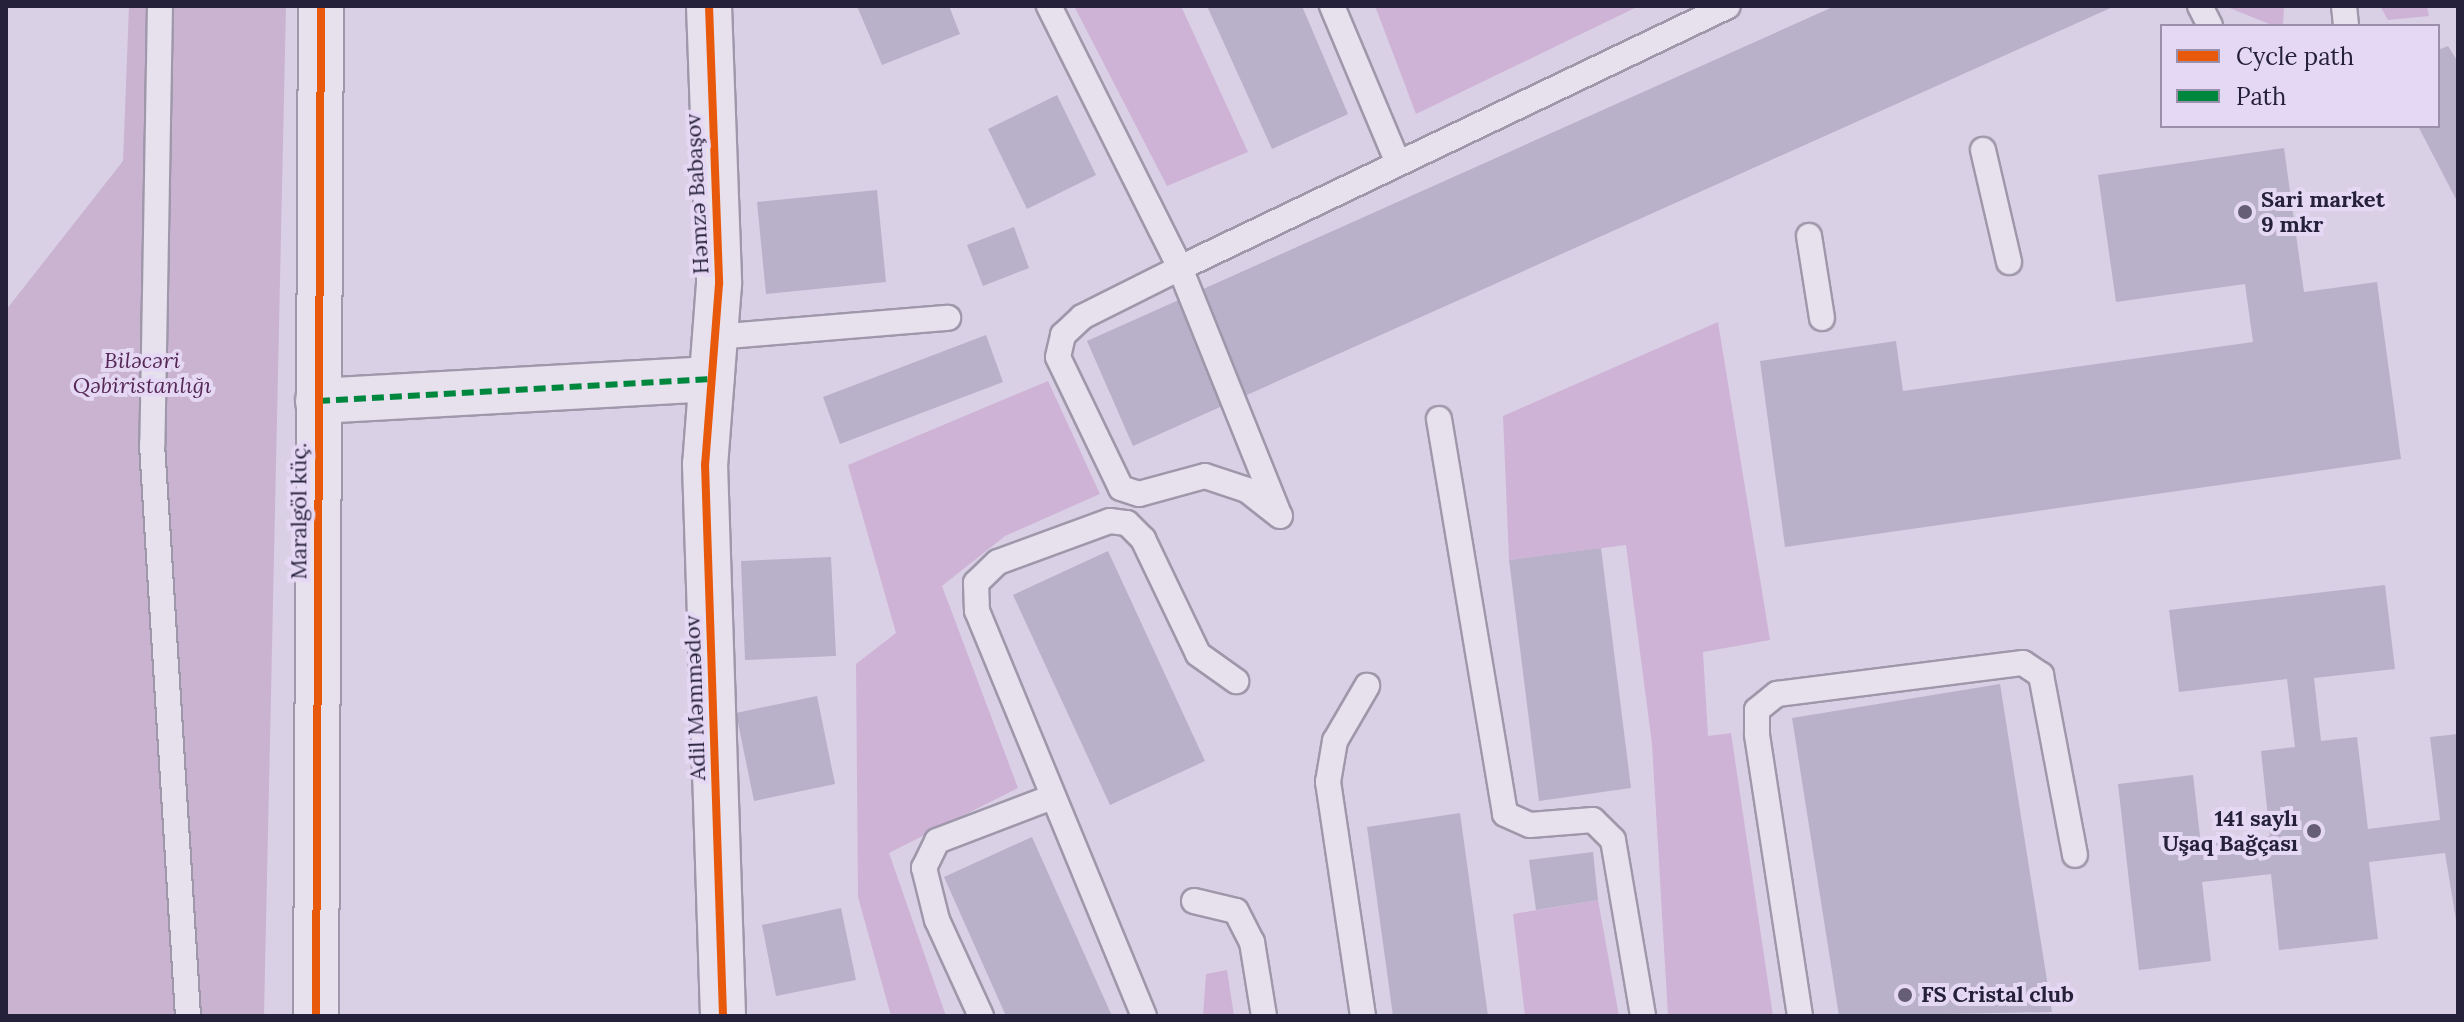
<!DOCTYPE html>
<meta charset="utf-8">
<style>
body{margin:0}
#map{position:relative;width:2464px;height:1022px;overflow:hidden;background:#dad0e5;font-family:Lora,serif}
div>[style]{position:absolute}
.green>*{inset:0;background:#ceb3d7}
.cemetery>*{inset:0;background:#cab3d1}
.building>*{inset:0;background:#b8b1c9}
.roads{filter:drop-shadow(2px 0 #9f98ab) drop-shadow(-2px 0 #9f98ab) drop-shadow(0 2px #9f98ab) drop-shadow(0 -2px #9f98ab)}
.service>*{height:24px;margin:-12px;padding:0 12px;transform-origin:12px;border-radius:12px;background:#e7e1ee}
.minor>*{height:44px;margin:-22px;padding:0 22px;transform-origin:22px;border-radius:22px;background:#e7e1ee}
.quiet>*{height:6px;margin-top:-3px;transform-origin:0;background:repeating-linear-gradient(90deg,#00873e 0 12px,transparent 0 18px)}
.cycleway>*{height:8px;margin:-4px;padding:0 4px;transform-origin:4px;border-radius:4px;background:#e8590c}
.dots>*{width:22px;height:22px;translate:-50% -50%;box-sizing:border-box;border:4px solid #e5d8f5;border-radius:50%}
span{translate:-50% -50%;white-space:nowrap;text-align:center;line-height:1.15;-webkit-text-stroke:8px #e5d8f5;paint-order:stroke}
.street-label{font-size:22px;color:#26213a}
.poi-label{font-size:22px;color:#26213a;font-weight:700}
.left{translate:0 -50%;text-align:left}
.right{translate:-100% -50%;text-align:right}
.park-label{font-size:22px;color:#562856;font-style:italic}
.frame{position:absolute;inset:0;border:8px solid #26213a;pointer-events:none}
.legend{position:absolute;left:2160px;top:24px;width:280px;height:104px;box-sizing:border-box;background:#e5d8f5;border:2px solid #998faa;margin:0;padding:10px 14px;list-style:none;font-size:24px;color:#26213a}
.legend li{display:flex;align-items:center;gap:16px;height:40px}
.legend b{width:40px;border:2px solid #998faa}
</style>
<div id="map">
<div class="green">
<i style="clip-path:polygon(1074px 6px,1181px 6px,1248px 152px,1167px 186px)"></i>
<i style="clip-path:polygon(1375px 6px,1639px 6px,1416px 114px)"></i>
<i style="clip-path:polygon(2225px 6px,2284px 6px,2283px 26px,2274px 26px)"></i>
<i style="clip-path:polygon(2380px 6px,2427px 6px,2429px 16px,2388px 20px)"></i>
<i style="clip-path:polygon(1718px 322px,1770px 640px,1703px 652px,1708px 736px,1731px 733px,1773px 1016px,1668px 1016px,1652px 744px,1626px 545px,1509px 560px,1503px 416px)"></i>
<i style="clip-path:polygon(1048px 381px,1100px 494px,1005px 536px,942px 586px,1018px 788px,889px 853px,946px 1016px,891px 1016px,858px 897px,856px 664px,896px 633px,848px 465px)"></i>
<i style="clip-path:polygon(1598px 900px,1619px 1016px,1525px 1016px,1513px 914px)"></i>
<i style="clip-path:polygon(1227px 970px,1234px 1016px,1203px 1016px,1206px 974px)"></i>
</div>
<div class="cemetery">
<i style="clip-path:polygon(129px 6px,286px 6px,264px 1016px,6px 1016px,6px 310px,123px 161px)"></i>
</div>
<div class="building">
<i style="clip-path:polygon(857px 6px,949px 6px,960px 34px,882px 65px)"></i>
<i style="clip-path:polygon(1207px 6px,1302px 6px,1348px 114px,1272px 149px)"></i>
<i style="clip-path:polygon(1835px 6px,2115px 6px,1133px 446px,1087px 341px)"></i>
<i style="clip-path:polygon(2448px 46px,2458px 62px,2458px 203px,2418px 126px,2438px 126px,2438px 50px)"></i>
<i style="clip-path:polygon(1057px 95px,1096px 175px,1027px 209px,988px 129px)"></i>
<i style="clip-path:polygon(2284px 148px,2304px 292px,2377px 282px,2401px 459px,1785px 547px,1760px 361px,1896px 341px,1903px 391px,2253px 342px,2245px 284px,2116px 302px,2098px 175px)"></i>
<i style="clip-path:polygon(877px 190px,886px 282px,766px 294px,757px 202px)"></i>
<i style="clip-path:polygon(1014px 227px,1029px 268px,983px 286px,967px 245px)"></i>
<i style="clip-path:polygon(986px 335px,1003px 382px,840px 444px,823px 397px)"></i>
<i style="clip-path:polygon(1601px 548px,1631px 788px,1539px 801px,1509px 560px)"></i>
<i style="clip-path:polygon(1108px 551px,1205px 761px,1110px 805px,1013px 595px)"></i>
<i style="clip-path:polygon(831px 557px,836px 656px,745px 660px,741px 561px)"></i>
<i style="clip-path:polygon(2385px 585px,2395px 669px,2314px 678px,2321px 741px,2357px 737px,2368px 829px,2440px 820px,2430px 737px,2458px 734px,2458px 932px,2445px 853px,2369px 862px,2378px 939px,2279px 950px,2271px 874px,2202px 882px,2211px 961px,2139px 970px,2118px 784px,2193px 775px,2201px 845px,2270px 836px,2261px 751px,2295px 747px,2287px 679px,2179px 692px,2169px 610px)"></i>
<i style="clip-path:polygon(2000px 684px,2052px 1012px,1839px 1016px,1792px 718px)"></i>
<i style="clip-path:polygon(817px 696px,835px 784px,754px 801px,736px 713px)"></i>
<i style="clip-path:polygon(1460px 813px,1488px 1016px,1393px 1016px,1367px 827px)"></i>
<i style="clip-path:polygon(1032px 837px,1112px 1016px,1006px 1016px,944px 877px)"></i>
<i style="clip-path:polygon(1593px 852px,1598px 900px,1536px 910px,1529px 860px)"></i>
<i style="clip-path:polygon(841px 908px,856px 980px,776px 996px,762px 925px)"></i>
</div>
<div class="roads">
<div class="service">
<i style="left:160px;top:6px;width:438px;rotate:91deg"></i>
<i style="left:152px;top:444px;width:573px;rotate:86.4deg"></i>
<i style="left:1049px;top:6px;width:293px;rotate:63.4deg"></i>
<i style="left:1180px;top:268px;width:265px;rotate:68.1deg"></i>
<i style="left:1332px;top:6px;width:170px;rotate:67.2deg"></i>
<i style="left:2200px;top:6px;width:22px;rotate:63deg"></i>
<i style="left:2344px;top:6px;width:20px;rotate:84deg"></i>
<i style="left:1983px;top:150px;width:115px;rotate:76.9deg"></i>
<i style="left:1809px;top:236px;width:83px;rotate:81deg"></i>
<i style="left:715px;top:337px;width:234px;rotate:-4.7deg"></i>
<i style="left:1439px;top:419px;width:400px;rotate:80.5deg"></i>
<i style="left:1505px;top:814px;width:27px;rotate:24deg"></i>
<i style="left:1530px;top:825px;width:63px;rotate:-4.5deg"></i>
<i style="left:1593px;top:820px;width:28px;rotate:45deg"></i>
<i style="left:1613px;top:840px;width:179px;rotate:80.3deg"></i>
<i style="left:1280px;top:516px;width:42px;rotate:-141.8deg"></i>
<i style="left:1247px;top:490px;width:44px;rotate:-161.6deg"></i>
<i style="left:1205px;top:476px;width:68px;rotate:164.7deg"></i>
<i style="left:1139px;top:494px;width:19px;rotate:-162deg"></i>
<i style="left:1121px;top:488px;width:145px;rotate:-115.7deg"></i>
<i style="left:1058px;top:357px;width:23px;rotate:-77deg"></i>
<i style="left:1063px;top:335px;width:26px;rotate:-43deg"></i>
<i style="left:1082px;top:317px;width:110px;rotate:-26.6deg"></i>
<i style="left:1180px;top:268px;width:607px;rotate:-25.55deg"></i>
<i style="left:1194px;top:901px;width:43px;rotate:13.4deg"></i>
<i style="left:1236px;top:911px;width:35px;rotate:63deg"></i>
<i style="left:1252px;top:942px;width:75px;rotate:80.8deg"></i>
<i style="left:981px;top:1016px;width:106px;rotate:-114.6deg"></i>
<i style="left:937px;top:920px;width:54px;rotate:-104deg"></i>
<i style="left:924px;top:868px;width:30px;rotate:-64deg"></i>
<i style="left:937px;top:841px;width:123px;rotate:-20.9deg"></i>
<i style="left:1144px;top:1016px;width:438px;rotate:-112.4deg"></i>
<i style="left:977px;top:611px;width:28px;rotate:-92deg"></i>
<i style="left:976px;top:583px;width:30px;rotate:-44deg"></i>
<i style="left:998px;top:562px;width:119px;rotate:-20.1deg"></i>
<i style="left:1110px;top:521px;width:17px;rotate:7deg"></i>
<i style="left:1127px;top:523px;width:23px;rotate:45deg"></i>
<i style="left:1143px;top:539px;width:127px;rotate:64.4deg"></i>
<i style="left:1198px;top:654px;width:47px;rotate:35.4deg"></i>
<i style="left:1363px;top:1016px;width:237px;rotate:-98.5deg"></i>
<i style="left:1328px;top:782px;width:42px;rotate:-80.3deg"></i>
<i style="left:1335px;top:741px;width:64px;rotate:-59.8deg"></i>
<i style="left:1800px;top:1016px;width:285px;rotate:-98.7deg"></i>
<i style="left:1757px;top:734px;width:24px;rotate:-90deg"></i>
<i style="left:1757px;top:710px;width:26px;rotate:-39deg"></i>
<i style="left:1777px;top:694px;width:248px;rotate:-7.2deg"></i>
<i style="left:2023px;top:663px;width:22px;rotate:34deg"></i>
<i style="left:2041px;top:675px;width:183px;rotate:79.3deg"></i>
</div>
<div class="minor">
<i style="left:709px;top:6px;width:278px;rotate:87.9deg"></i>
<i style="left:719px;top:284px;width:181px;rotate:94.4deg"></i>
<i style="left:705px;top:464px;width:552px;rotate:88.13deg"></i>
<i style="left:318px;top:401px;width:394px;rotate:-3.2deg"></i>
<i style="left:316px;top:1016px;width:1010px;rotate:-89.72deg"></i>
</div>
</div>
<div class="quiet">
<i style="left:318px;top:401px;width:394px;rotate:-3.2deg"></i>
</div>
<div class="cycleway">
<i style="left:709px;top:6px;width:278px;rotate:87.9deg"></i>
<i style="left:719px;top:284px;width:181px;rotate:94.4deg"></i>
<i style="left:705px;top:464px;width:552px;rotate:88.13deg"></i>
<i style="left:316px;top:1016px;width:1010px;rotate:-89.72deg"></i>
</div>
<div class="dots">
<i style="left:2245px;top:212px;background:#655e76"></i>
<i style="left:2314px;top:831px;background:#655e76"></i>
<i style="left:1905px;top:995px;background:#655e76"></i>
</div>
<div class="street-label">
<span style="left:697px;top:194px;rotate:-93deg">Həmzə Babaşov</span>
<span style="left:299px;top:511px;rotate:-90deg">Maralgöl küç.</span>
<span style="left:695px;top:698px;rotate:-92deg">Adil Məmmədov</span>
</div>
<div class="poi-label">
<span class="left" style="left:2261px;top:212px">Sari market<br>9 mkr</span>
<span class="right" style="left:2298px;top:831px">141 saylı<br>Uşaq Bağçası</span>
<span class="left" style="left:1921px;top:995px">FS Cristal club</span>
</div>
<div class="park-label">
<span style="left:142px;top:373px">Biləcəri<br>Qəbiristanlığı</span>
</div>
<div class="frame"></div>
<ul class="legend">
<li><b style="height:10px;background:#e8590c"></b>Cycle path</li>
<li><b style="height:10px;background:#00873e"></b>Path</li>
</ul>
</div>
